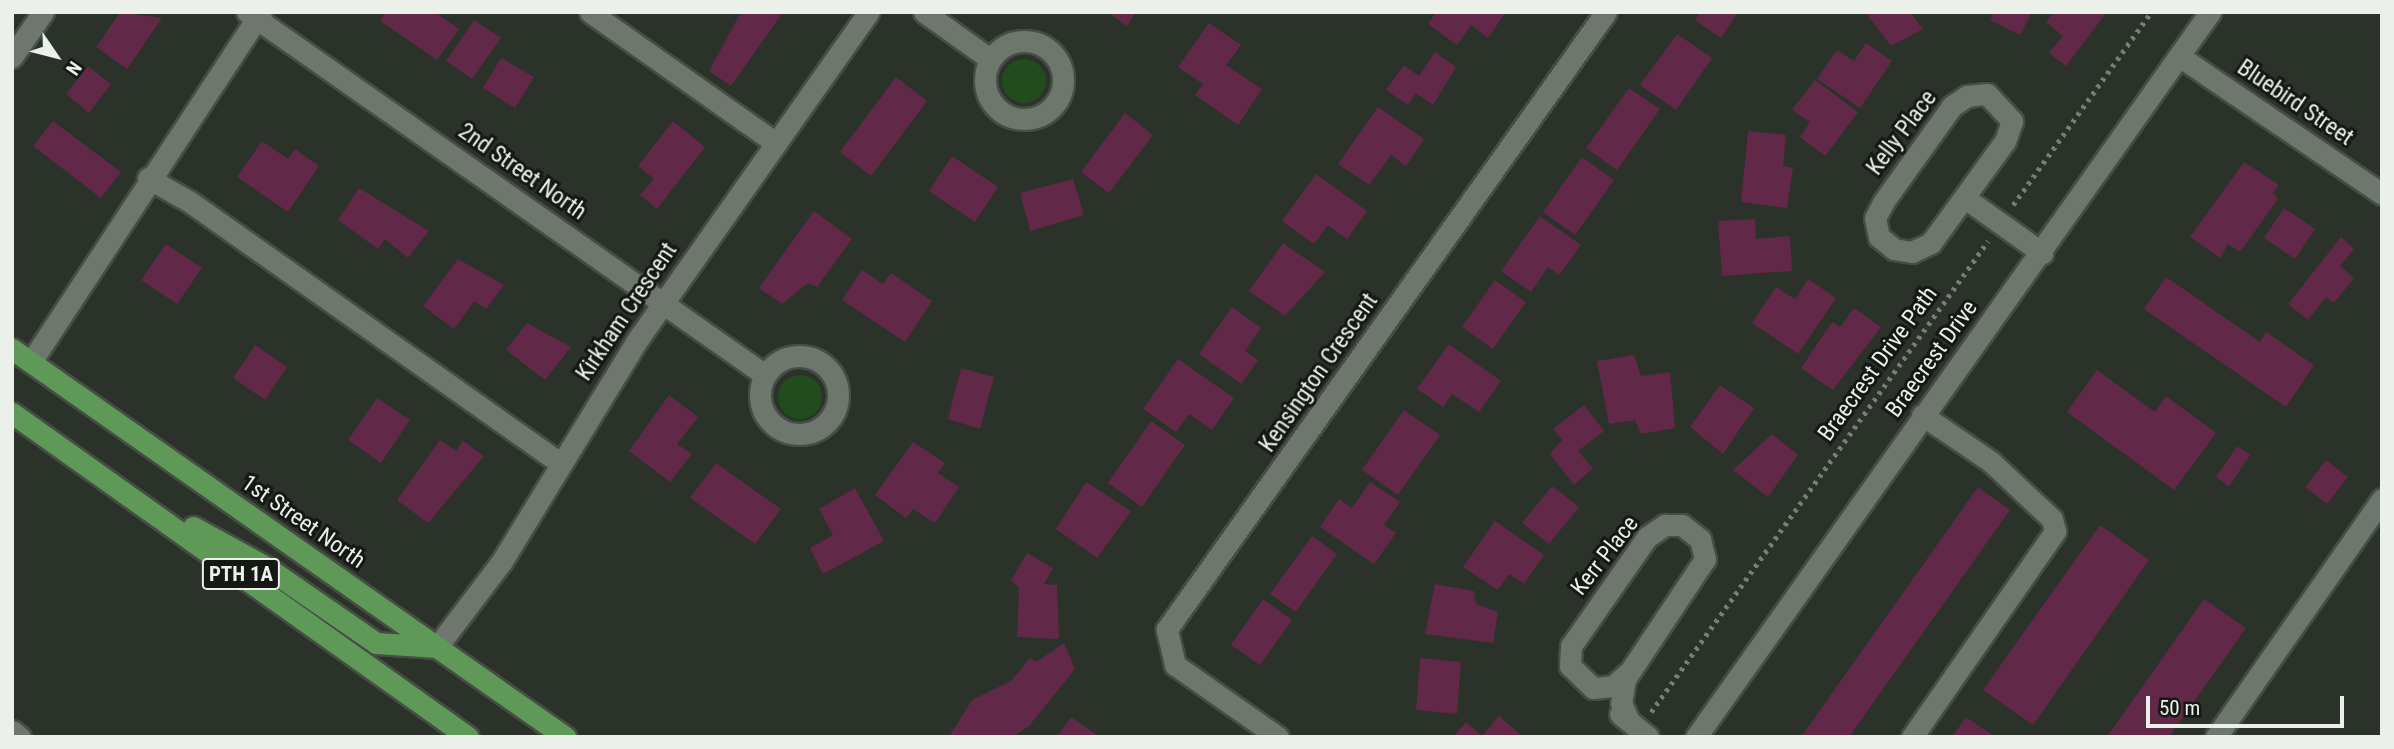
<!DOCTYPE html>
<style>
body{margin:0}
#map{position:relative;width:2394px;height:749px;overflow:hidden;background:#2a3229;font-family:"Roboto Condensed",sans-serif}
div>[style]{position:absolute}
.green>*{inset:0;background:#224b1e}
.round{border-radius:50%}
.building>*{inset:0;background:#612848}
.path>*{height:4.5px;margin-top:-2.25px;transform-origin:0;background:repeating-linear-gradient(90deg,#777e76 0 3.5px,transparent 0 8.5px)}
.roads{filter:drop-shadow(2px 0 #464d45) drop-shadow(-2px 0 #464d45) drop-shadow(0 2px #464d45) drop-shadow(0 -2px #464d45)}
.minor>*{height:21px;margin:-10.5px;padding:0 10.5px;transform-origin:10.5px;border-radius:10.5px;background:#6e776d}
.minor>.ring{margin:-10.5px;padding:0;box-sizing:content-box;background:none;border:21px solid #6e776d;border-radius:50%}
.major>*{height:21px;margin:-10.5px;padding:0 10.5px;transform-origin:10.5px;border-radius:10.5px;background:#5e9957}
span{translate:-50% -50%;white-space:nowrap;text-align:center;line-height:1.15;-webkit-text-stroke:6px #151814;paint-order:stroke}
.shield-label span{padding:2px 5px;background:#151814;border:2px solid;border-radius:5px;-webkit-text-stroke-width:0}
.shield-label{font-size:21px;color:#ebf0ea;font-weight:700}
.street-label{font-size:23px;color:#ebf0ea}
.frame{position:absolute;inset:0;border:14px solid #ebf0ea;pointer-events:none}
.north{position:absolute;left:21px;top:21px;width:70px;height:70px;-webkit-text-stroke:5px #151814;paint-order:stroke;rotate:125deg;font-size:19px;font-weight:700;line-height:28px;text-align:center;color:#ebf0ea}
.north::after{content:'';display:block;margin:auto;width:24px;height:32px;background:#ebf0ea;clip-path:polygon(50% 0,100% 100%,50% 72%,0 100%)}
.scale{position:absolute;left:2146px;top:696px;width:198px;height:32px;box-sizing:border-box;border:4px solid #ebf0ea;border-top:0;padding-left:9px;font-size:21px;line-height:24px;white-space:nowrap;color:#ebf0ea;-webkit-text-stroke:5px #151814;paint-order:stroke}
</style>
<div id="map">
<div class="green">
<i class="round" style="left:1002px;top:59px;width:44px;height:44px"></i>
<i class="round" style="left:778px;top:375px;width:44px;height:44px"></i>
</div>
<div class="building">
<i style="clip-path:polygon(120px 12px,162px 18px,127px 69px,96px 47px)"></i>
<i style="clip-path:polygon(386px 12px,435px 12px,459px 29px,437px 60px,380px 21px)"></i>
<i style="clip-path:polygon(741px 12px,783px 12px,731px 86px,709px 71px)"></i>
<i style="clip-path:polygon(1107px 12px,1136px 12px,1127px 26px)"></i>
<i style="clip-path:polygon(1436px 12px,1506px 12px,1488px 38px,1471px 25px,1457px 45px,1428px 24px)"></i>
<i style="clip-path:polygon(1700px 12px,1738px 12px,1721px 38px,1695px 20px)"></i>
<i style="clip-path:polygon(1865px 12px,1910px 12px,1923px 29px,1891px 46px)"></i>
<i style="clip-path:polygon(1994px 12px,2032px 12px,2020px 35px,1990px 20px)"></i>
<i style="clip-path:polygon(2053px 12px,2107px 12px,2066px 66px,2049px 53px,2063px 36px,2046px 22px)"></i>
<i style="clip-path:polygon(474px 20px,501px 38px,472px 79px,446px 61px)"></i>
<i style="clip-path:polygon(1209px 23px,1241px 45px,1226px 65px,1262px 89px,1238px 125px,1195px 95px,1203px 84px,1178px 67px)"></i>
<i style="clip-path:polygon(1677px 34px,1712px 58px,1676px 110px,1640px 85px)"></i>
<i style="clip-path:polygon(1866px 43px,1892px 61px,1860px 108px,1817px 79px,1837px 50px,1854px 61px)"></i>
<i style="clip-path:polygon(1435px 52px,1456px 67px,1433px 105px,1416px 93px,1408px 105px,1386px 90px,1404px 65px,1419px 76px)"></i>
<i style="clip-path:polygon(501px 58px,534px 77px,515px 108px,483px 88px)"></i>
<i style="clip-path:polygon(88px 66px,111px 84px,89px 113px,66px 94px)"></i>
<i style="clip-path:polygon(896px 77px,927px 101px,871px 176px,840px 152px)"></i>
<i style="clip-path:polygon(1815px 80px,1858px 112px,1825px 156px,1800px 137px,1810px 122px,1792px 110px)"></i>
<i style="clip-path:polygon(1629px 88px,1660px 109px,1617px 170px,1586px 148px)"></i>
<i style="clip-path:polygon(1378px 107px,1424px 139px,1406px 166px,1391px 155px,1369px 185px,1338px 164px)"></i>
<i style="clip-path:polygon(1125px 113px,1153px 135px,1109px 193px,1081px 172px)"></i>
<i style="clip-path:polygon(53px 121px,121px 172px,101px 198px,33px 146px)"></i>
<i style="clip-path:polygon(673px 121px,705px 147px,657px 209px,640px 195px,654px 179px,638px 166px)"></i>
<i style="clip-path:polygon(1748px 131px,1786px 135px,1783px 166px,1793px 168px,1787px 208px,1741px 202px)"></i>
<i style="clip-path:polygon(262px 141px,288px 159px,295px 149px,319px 166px,288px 212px,237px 177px)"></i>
<i style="clip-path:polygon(952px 156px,998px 187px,975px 222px,929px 191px)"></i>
<i style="clip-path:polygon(1582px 157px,1614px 180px,1575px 235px,1543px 212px)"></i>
<i style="clip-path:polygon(2244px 162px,2279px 185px,2273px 193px,2278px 199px,2240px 252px,2228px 244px,2220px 258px,2190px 237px)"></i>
<i style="clip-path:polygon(1316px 174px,1367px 211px,1347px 239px,1328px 225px,1314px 244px,1282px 221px)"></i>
<i style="clip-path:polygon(1073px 179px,1084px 215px,1030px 231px,1020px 193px)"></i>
<i style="clip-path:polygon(359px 188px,429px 231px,408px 258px,385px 239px,378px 249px,338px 220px)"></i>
<i style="clip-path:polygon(2284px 208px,2315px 229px,2295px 259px,2264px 238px)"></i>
<i style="clip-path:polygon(814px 211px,852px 239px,817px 287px,808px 283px,782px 304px,759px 288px)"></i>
<i style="clip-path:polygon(1540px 216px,1581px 245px,1559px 275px,1548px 267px,1531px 292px,1501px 271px)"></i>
<i style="clip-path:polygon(1755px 219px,1756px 239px,1790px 236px,1792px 271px,1722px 276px,1718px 221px)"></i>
<i style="clip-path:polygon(2341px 237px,2354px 249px,2340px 266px,2354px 278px,2334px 303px,2326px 297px,2308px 320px,2288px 304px)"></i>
<i style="clip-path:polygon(1283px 243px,1325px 272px,1285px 316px,1249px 291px)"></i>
<i style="clip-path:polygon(166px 244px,202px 268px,177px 304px,141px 280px)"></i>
<i style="clip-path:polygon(458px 259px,504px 285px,486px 309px,474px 301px,454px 329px,423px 306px)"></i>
<i style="clip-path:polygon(862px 270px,883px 284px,891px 273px,932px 301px,905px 342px,842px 300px)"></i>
<i style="clip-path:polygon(2166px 277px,2260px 342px,2266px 332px,2314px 365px,2286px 407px,2144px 309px)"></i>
<i style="clip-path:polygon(1808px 279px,1836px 298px,1798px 354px,1752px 323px,1776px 287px,1795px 299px)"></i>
<i style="clip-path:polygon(1495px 280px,1526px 302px,1493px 349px,1462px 327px)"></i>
<i style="clip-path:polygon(1232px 307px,1261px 328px,1245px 351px,1258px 360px,1241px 384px,1199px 354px)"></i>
<i style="clip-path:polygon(1854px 308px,1881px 327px,1833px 390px,1801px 368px,1832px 322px,1840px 327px)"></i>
<i style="clip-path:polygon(527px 323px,571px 347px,545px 380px,506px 350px)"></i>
<i style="clip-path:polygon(1449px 344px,1501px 381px,1479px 412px,1452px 394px,1443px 407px,1417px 389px)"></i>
<i style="clip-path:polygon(255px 345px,287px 367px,265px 400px,233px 378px)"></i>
<i style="clip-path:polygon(1634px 355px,1641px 376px,1670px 372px,1675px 428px,1641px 434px,1635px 420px,1609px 424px,1597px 361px)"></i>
<i style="clip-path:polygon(1178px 359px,1234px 398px,1212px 430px,1189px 414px,1176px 432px,1143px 409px)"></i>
<i style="clip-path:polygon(961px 368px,994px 377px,980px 429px,948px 419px)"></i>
<i style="clip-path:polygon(2097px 370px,2155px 412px,2166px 396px,2216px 433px,2174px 490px,2067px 412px)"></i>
<i style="clip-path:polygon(1720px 385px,1754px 408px,1723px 454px,1690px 427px)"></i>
<i style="clip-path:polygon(669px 395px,698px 417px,677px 444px,692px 454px,670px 482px,629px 451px)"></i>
<i style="clip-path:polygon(377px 398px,410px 420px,381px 463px,348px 440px)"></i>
<i style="clip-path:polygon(1584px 405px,1604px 431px,1578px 451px,1593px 468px,1574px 485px,1550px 454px,1562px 440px,1553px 429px)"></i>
<i style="clip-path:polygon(1404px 410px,1440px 435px,1398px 495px,1362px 470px)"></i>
<i style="clip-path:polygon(1151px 421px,1185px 445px,1142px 507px,1108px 483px)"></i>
<i style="clip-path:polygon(1772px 434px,1798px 455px,1768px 497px,1733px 470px)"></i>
<i style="clip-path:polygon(440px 440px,456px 451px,463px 441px,484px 456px,428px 523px,397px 500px)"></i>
<i style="clip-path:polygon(913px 442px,945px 463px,938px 473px,959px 487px,935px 523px,913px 509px,906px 518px,875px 495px)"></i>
<i style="clip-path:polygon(2237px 446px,2250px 455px,2229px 487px,2216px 477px)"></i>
<i style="clip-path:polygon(2326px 460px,2348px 477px,2327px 504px,2305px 487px)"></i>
<i style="clip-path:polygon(716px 463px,781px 509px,755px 544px,690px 498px)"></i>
<i style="clip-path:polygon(1086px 482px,1131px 511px,1097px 558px,1056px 529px)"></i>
<i style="clip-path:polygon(1370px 482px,1400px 502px,1384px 525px,1396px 533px,1374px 564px,1320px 527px,1339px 499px,1352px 508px)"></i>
<i style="clip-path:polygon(1552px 486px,1579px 507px,1549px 544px,1522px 523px)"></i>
<i style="clip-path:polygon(1978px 487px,2010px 510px,1849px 737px,1801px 737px)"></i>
<i style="clip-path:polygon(855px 488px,884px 541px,823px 574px,810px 548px,833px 535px,819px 509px)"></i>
<i style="clip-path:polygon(1495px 521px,1544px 555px,1524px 584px,1509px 574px,1498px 590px,1463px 567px)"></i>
<i style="clip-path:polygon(2100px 525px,2149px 560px,2033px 725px,1983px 690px)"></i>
<i style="clip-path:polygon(1312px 536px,1337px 554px,1296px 612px,1270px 594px)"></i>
<i style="clip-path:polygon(1027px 553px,1053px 568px,1044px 584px,1057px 585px,1059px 639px,1017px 637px,1019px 588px,1011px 580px)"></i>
<i style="clip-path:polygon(1435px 584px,1474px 591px,1476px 604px,1498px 612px,1493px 643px,1425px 634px)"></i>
<i style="clip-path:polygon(1263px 599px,1292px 620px,1260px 665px,1231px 645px)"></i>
<i style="clip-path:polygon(2204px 599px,2246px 628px,2169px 737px,2107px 737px)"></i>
<i style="clip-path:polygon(1064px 643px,1075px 669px,1029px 726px,1012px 737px,949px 737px,972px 700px,1011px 681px,1030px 658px,1036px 662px)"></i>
<i style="clip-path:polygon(1420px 658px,1461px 662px,1457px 714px,1416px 710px)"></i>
<i style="clip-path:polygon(1499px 716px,1523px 737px,1453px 737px,1466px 722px,1482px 736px)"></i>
<i style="clip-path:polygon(1071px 717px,1100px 737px,1057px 737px)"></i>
<i style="clip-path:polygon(1966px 717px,1995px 737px,1952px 737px)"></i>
</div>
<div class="path">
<i style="left:2013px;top:205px;width:237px;rotate:-54.4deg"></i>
<i style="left:1651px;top:712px;width:579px;rotate:-54.42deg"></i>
</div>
<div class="roads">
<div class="minor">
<i style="left:247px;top:12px;width:633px;rotate:35.02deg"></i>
<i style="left:590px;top:12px;width:228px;rotate:35.2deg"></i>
<i style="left:924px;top:12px;width:81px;rotate:35.5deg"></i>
<i class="ring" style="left:985px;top:41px;width:57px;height:57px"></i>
<i style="left:2179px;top:56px;width:245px;rotate:34.2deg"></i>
<i style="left:12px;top:57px;width:55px;rotate:-55.4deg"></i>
<i style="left:1987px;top:94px;width:37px;rotate:47deg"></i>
<i style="left:2012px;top:121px;width:21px;rotate:109deg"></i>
<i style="left:2005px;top:141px;width:126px;rotate:126deg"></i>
<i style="left:1931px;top:243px;width:21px;rotate:155deg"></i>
<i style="left:1912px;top:252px;width:18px;rotate:-171deg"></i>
<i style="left:1894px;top:249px;width:19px;rotate:-141deg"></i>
<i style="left:1879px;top:237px;width:19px;rotate:-102deg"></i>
<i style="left:1875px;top:218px;width:19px;rotate:-62deg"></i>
<i style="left:1884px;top:201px;width:117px;rotate:-54.4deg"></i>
<i style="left:1952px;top:106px;width:18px;rotate:-34deg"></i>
<i style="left:1967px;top:96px;width:20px;rotate:-6deg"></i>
<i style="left:148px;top:178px;width:48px;rotate:29.7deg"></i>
<i style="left:190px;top:202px;width:454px;rotate:35.2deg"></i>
<i style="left:1965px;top:198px;width:95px;rotate:35.5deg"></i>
<i class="ring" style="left:760px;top:356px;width:57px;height:57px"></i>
<i style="left:31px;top:362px;width:419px;rotate:-56.7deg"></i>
<i style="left:437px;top:647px;width:108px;rotate:-52.9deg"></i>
<i style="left:502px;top:561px;width:260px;rotate:-58.5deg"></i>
<i style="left:638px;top:339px;width:400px;rotate:-54.8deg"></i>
<i style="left:1628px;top:673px;width:20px;rotate:139deg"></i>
<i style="left:1613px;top:686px;width:20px;rotate:174deg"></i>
<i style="left:1593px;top:688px;width:32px;rotate:-136deg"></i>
<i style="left:1570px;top:666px;width:20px;rotate:-87deg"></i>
<i style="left:1571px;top:646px;width:133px;rotate:-55.1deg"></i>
<i style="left:1647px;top:537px;width:22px;rotate:-34deg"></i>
<i style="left:1665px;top:525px;width:17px"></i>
<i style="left:1682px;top:525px;width:23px;rotate:38deg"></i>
<i style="left:1700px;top:539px;width:21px;rotate:76deg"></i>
<i style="left:1705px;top:559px;width:144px;rotate:123.7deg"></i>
<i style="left:1625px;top:679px;width:24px;rotate:99deg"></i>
<i style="left:1621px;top:703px;width:20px;rotate:66deg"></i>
<i style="left:1620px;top:714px;width:36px;rotate:39deg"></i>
<i style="left:12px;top:731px;width:10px;rotate:37deg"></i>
<i style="left:1278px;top:737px;width:126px;rotate:-145deg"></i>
<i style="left:1175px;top:665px;width:37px;rotate:-103deg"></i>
<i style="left:1167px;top:629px;width:757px;rotate:-54.57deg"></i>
<i style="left:1696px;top:737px;width:889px;rotate:-54.66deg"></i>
<i style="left:1912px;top:737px;width:251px;rotate:-55.2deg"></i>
<i style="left:2055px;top:531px;width:12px;rotate:-104deg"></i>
<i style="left:2052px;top:519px;width:85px;rotate:-136.9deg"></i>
<i style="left:1990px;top:461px;width:82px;rotate:-145.9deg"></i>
<i style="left:2216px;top:737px;width:290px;rotate:-55.1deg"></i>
</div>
<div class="major">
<i style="left:12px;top:349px;width:676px;rotate:35.05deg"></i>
<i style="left:12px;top:413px;width:559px;rotate:35.39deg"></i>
<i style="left:193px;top:527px;width:83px;rotate:28.7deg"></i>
<i style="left:266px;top:567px;width:134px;rotate:34.6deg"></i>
<i style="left:376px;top:643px;width:61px;rotate:3.8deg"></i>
</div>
</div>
<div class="shield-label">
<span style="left:241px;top:574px">PTH 1A</span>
</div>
<div class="street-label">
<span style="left:2295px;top:103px;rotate:34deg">Bluebird Street</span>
<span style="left:1902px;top:133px;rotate:-53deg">Kelly Place</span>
<span style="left:522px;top:172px;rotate:35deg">2nd Street North</span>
<span style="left:627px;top:312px;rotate:-56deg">Kirkham Crescent</span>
<span style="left:1932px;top:359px;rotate:-54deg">Braecrest Drive</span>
<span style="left:1878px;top:364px;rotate:-54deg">Braecrest Drive Path</span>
<span style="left:1319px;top:373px;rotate:-55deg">Kensington Crescent</span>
<span style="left:303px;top:522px;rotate:35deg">1st Street North</span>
<span style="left:1605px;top:556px;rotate:-52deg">Kerr Place</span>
</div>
<div class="frame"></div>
<div class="north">N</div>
<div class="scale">50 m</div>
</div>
